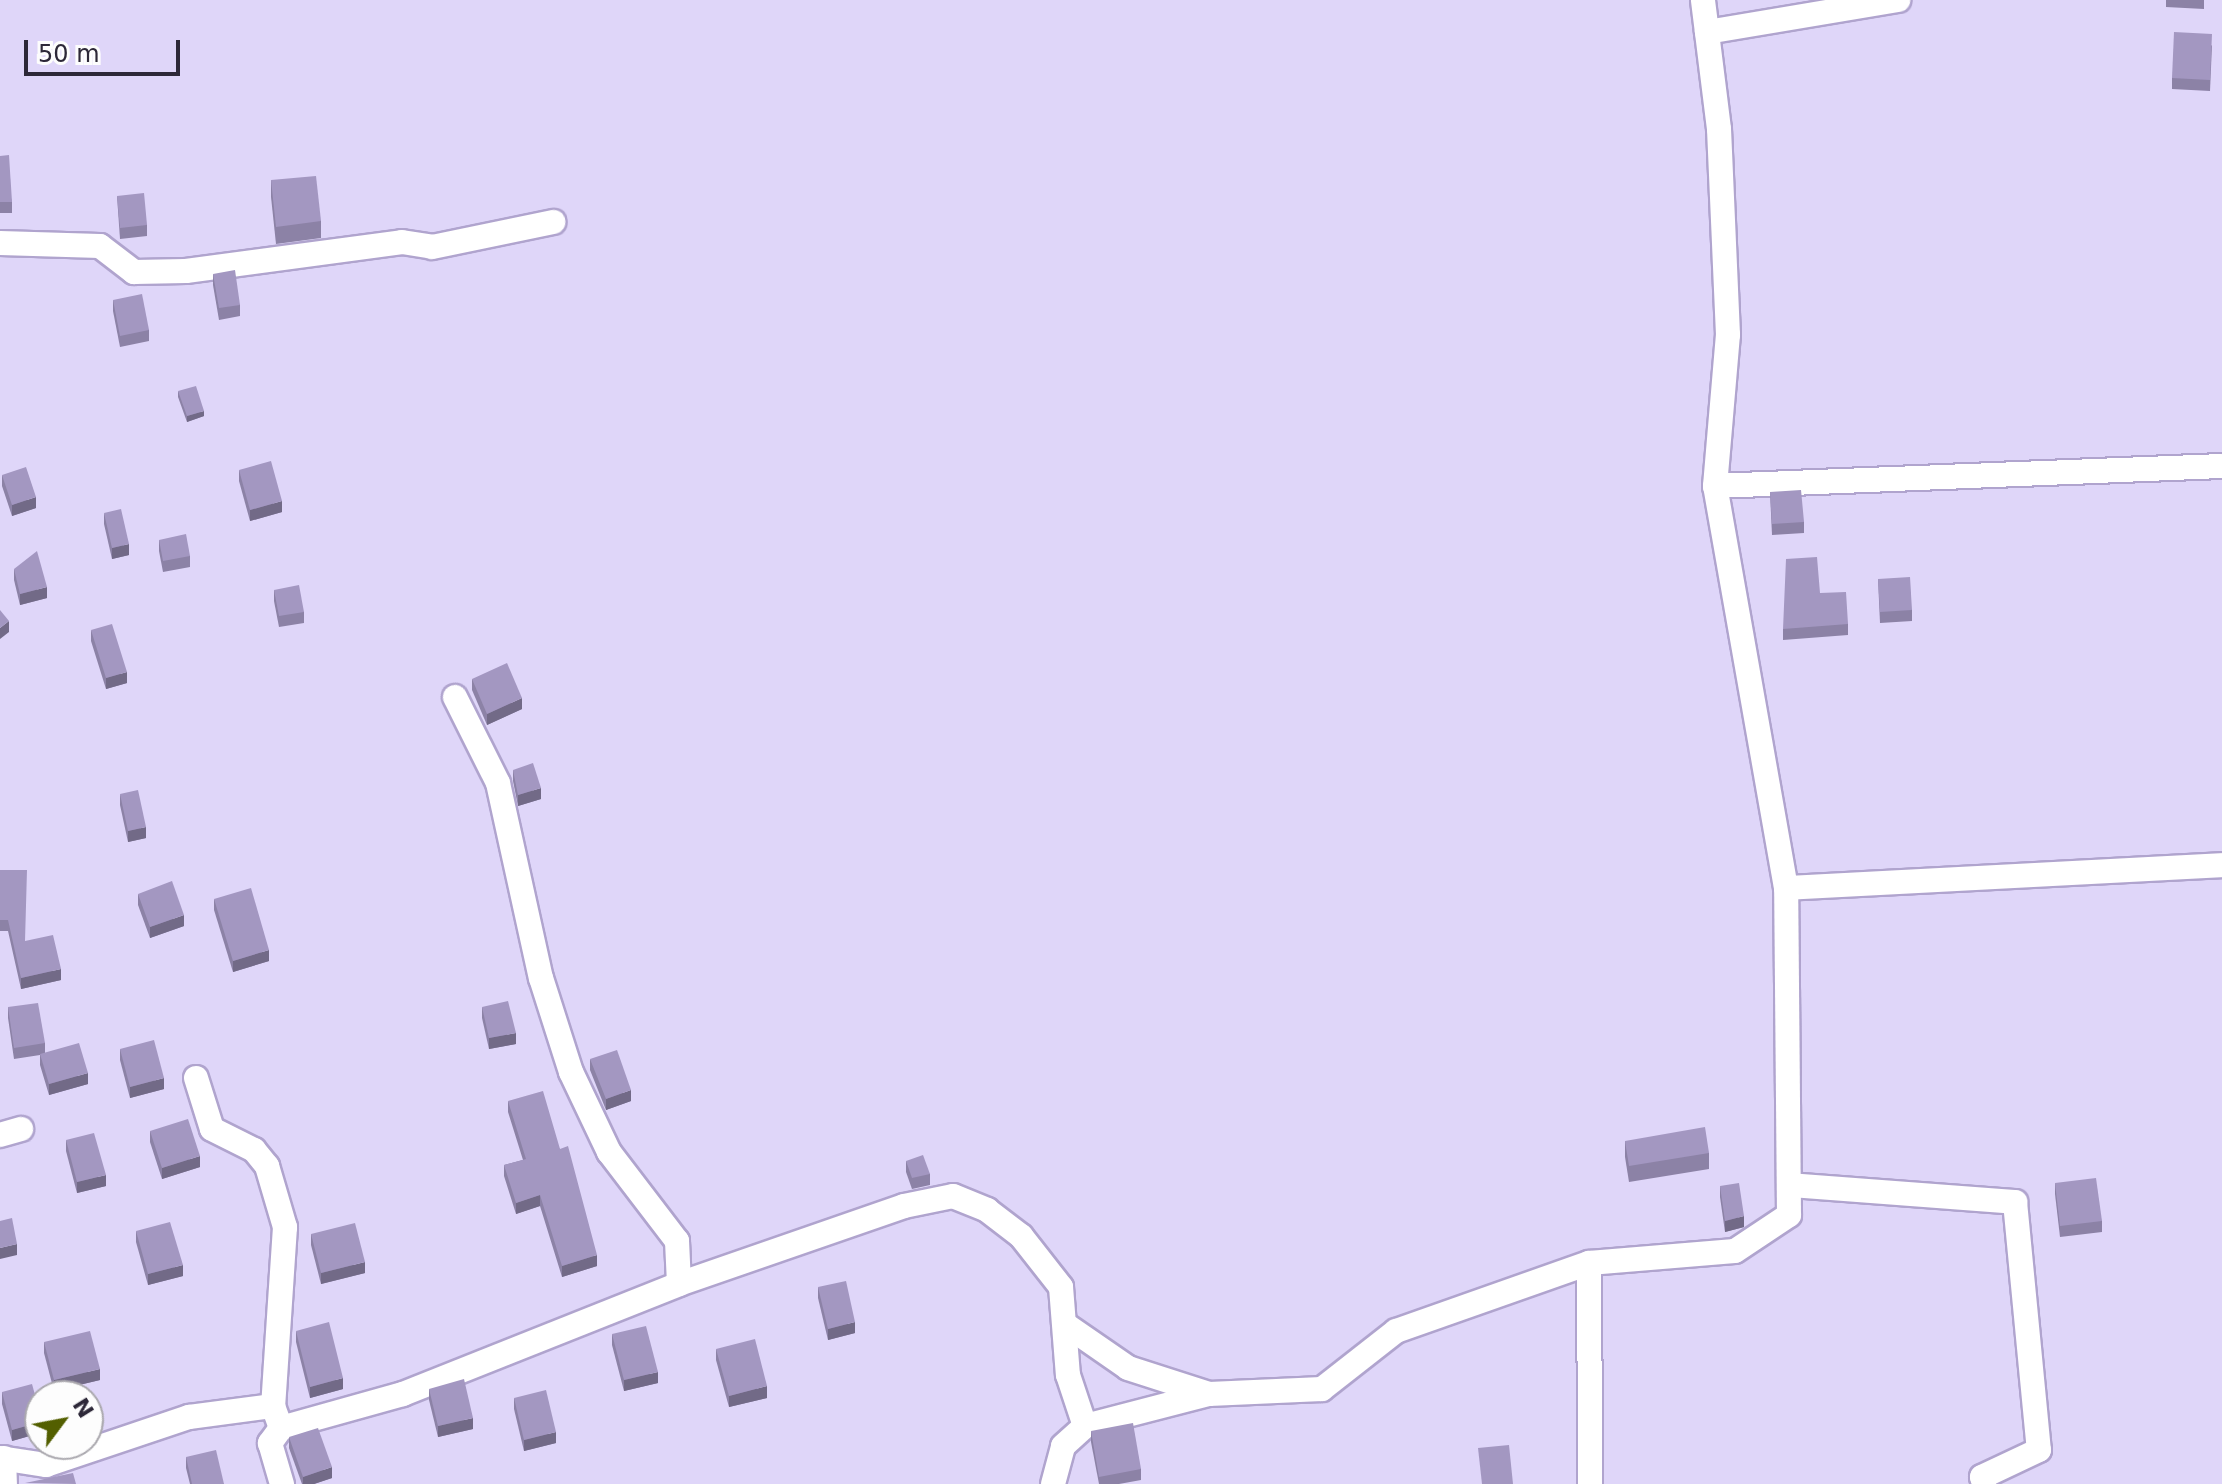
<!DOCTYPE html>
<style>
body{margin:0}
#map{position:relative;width:2222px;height:1484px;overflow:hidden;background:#dfd6f9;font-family:"DejaVu Sans",sans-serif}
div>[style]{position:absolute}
.roads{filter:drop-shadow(2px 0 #b0a4ce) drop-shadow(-2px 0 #b0a4ce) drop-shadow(0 2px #b0a4ce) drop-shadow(0 -2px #b0a4ce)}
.minor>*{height:24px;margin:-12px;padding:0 12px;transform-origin:12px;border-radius:12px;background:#fff}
.wall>*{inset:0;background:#8c82a6}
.shaded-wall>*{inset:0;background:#726a87}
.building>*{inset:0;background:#a397c1}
span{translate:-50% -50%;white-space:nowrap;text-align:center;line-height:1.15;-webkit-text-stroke:7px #fdfdfd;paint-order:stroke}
.north{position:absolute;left:24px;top:1380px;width:80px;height:80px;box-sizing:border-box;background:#fdfdfd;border:2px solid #aaa8ae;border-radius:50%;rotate:58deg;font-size:22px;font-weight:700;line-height:32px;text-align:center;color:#2d2838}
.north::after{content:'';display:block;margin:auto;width:28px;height:36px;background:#535f00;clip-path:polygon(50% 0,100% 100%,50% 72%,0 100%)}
.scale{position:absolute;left:24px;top:40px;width:156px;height:36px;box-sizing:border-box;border:4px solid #2d2838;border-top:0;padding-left:10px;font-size:24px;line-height:28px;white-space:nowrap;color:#2d2838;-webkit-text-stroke:6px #fdfdfd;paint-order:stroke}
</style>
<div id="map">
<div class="roads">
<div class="minor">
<i style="left:1707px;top:32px;width:194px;rotate:-9.5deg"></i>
<i style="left:0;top:243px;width:100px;rotate:1.7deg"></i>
<i style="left:100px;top:246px;width:43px;rotate:37.4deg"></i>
<i style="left:134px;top:272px;width:52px;rotate:-1.1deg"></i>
<i style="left:186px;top:271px;width:218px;rotate:-7.6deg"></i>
<i style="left:402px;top:242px;width:30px;rotate:9deg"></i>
<i style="left:432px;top:247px;width:124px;rotate:-11.7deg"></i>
<i style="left:1715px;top:486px;width:507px;rotate:-2.26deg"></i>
<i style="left:455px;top:697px;width:96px;rotate:63.4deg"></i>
<i style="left:498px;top:783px;width:200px;rotate:77.6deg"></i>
<i style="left:541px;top:978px;width:99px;rotate:72.3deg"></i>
<i style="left:571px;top:1072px;width:89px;rotate:64.6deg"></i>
<i style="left:609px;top:1152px;width:112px;rotate:52.6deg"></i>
<i style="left:677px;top:1241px;width:43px;rotate:87.3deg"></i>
<i style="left:679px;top:1284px;width:238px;rotate:-19.1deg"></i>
<i style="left:904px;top:1206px;width:50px;rotate:-11.5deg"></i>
<i style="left:953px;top:1196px;width:37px;rotate:22deg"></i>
<i style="left:987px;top:1210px;width:43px;rotate:37.4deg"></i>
<i style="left:1021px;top:1236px;width:65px;rotate:51.9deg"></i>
<i style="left:1061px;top:1287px;width:88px;rotate:85.5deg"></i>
<i style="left:1068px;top:1375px;width:54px;rotate:71.6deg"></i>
<i style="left:1085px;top:1426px;width:128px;rotate:-14.5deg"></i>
<i style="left:1209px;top:1394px;width:113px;rotate:-2.5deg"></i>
<i style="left:1322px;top:1389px;width:94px;rotate:-38.1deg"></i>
<i style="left:1396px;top:1331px;width:205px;rotate:-19.4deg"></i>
<i style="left:1589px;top:1263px;width:221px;rotate:89.7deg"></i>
<i style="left:1786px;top:888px;width:437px;rotate:-3deg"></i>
<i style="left:196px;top:1078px;width:53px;rotate:72.6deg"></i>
<i style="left:212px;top:1129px;width:47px;rotate:26.6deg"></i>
<i style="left:254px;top:1150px;width:21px;rotate:51deg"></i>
<i style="left:267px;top:1166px;width:64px;rotate:73.6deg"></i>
<i style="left:285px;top:1227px;width:179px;rotate:93.8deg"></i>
<i style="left:0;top:1135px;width:22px;rotate:-16deg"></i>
<i style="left:1790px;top:1185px;width:226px;rotate:4.3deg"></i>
<i style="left:2015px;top:1202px;width:249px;rotate:84.5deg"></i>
<i style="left:2039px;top:1450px;width:63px;rotate:154.7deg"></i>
<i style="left:1982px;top:1477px;width:7px;rotate:74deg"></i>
<i style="left:1589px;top:1263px;width:146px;rotate:-4.7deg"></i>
<i style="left:1735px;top:1251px;width:65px;rotate:-33.7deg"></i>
<i style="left:1789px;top:1215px;width:327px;rotate:-90.5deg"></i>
<i style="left:1786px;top:888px;width:408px;rotate:-100deg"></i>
<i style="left:1715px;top:486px;width:152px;rotate:-85.1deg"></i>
<i style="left:1728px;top:335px;width:206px;rotate:-92.5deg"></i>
<i style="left:1719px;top:129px;width:130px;rotate:-97.1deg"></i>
<i style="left:1066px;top:1325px;width:75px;rotate:34.7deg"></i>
<i style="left:1128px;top:1368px;width:85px;rotate:17.8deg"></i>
<i style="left:281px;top:1428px;width:19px;rotate:126deg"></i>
<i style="left:270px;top:1443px;width:43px;rotate:73.7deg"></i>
<i style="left:0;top:1458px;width:47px;rotate:8.7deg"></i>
<i style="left:46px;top:1465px;width:151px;rotate:-18.6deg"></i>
<i style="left:189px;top:1417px;width:85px;rotate:-7.5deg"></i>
<i style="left:273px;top:1406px;width:23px;rotate:70deg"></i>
<i style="left:281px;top:1428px;width:127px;rotate:-15.6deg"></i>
<i style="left:403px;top:1394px;width:297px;rotate:-21.7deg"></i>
<i style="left:4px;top:1458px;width:26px;rotate:88deg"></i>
<i style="left:1053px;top:1484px;width:39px;rotate:-75deg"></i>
<i style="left:1063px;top:1446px;width:30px;rotate:-42deg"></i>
</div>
</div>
<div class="wall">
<i style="clip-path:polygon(2166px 0,2204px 0,2204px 9px,2166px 7px)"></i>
<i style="clip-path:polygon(2212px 45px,2210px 91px,2172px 89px,2172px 78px)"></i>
<i style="clip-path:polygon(0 156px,12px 202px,12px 213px,0 213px)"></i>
<i style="clip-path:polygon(271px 180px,321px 221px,321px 238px,276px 244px,271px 197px)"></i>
<i style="clip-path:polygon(117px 196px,147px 225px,147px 236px,120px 239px)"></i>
<i style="clip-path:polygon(213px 274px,240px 305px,240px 316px,219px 320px,213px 285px)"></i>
<i style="clip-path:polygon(113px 300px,149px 330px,149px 341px,120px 347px,113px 311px)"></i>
<i style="clip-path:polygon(178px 391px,204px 416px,187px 422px,178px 397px)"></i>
<i style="clip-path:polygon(239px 470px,282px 512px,250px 521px,239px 481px)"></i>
<i style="clip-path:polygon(2px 475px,36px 508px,12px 516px,2px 486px)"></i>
<i style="clip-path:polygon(1770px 492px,1804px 522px,1804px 533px,1772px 535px)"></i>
<i style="clip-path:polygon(104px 513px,129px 555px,112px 559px,104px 524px)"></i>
<i style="clip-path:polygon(159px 540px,190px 556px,190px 567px,163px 572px,159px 551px)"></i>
<i style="clip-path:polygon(14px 569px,47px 598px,20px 605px,14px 580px)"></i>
<i style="clip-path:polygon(1878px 579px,1912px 610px,1912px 621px,1880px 623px)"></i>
<i style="clip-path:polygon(274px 590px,304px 612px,304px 623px,279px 627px,274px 601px)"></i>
<i style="clip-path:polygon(1820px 593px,1848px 624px,1848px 635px,1783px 640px,1783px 629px)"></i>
<i style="clip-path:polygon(91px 630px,127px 683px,106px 689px,91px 641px)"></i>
<i style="clip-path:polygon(472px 679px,522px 709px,487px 725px,472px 690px)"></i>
<i style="clip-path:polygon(513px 770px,541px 799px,518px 806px,513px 781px)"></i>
<i style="clip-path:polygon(120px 794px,146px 838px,128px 842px,120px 805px)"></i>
<i style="clip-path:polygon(0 870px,25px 941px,61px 980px,21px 989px,8px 931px,0 931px)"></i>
<i style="clip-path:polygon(138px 894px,184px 926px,150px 938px,138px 905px)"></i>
<i style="clip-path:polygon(214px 899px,269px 961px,233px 972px,214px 910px)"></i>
<i style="clip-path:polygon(8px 1007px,45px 1043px,45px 1053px,88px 1084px,49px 1095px,40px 1065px,40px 1055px,14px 1059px,8px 1018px)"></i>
<i style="clip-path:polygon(482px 1007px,516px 1044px,489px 1049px,482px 1018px)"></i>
<i style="clip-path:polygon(120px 1049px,164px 1089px,130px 1098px,120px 1060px)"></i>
<i style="clip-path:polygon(590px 1059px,631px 1101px,606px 1110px,590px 1070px)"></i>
<i style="clip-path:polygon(508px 1101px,560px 1149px,597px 1266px,562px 1277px,540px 1206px,516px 1214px,504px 1176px,504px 1165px,523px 1160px,508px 1112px)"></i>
<i style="clip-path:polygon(150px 1131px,200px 1167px,162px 1179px,150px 1142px)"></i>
<i style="clip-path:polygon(66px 1140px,106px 1186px,77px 1193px,66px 1151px)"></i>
<i style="clip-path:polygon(1625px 1141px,1709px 1153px,1709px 1169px,1629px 1182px,1625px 1157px)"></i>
<i style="clip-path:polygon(906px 1161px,930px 1174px,930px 1185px,912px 1189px,906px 1172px)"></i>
<i style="clip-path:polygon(2055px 1183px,2102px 1221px,2102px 1232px,2060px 1237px,2055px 1194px)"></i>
<i style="clip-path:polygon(1720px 1186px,1744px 1227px,1725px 1232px,1720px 1197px)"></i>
<i style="clip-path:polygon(136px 1231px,183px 1276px,148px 1285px,136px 1242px)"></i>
<i style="clip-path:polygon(311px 1234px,365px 1273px,321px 1284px,311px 1245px)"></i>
<i style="clip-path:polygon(818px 1287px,855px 1333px,828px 1340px,818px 1298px)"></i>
<i style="clip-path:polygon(296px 1331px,343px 1389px,310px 1398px,296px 1342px)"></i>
<i style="clip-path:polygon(612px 1334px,658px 1383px,624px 1391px,612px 1345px)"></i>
<i style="clip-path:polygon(44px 1342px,100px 1380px,54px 1391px,44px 1353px)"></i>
<i style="clip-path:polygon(716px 1349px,767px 1398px,729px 1407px,716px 1360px)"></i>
<i style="clip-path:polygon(429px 1389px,473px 1429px,438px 1437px,429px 1400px)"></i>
<i style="clip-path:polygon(2px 1392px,40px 1413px,40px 1433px,12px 1441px,2px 1404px)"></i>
<i style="clip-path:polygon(514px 1398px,556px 1443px,524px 1451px,514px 1409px)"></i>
<i style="clip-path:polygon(1091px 1431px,1141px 1469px,1141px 1480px,1119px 1484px,1099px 1484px,1091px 1442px)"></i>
<i style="clip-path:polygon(289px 1437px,332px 1478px,314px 1484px,302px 1484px,289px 1448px)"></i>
<i style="clip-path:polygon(186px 1457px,224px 1484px,190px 1484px,186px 1468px)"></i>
</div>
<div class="shaded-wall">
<i style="clip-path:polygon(204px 411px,204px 416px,187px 422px,187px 416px)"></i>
<i style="clip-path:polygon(36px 497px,36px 508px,12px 516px,12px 505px)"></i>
<i style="clip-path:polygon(282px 501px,282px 512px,250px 521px,250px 510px)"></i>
<i style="clip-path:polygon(129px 544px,129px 555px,112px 559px,112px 548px)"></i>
<i style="clip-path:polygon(47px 587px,47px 598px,20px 605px,20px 594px)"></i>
<i style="clip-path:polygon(9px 621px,9px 632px,0 639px,0 628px)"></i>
<i style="clip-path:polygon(127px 672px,127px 683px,106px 689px,106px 678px)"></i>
<i style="clip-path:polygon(522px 698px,522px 709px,487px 725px,487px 714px)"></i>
<i style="clip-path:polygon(541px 788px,541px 799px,518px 806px,518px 795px)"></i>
<i style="clip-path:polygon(146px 827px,146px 838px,128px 842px,128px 831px)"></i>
<i style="clip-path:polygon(184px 915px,184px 926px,150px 938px,150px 927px)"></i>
<i style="clip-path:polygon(269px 950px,269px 961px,233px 972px,233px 961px)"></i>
<i style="clip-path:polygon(61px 969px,61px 980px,21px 989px,21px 978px)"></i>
<i style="clip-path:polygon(516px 1033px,516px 1044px,489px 1049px,489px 1038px)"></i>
<i style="clip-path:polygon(88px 1073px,88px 1084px,49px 1095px,49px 1084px)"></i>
<i style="clip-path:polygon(164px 1078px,164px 1089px,130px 1098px,130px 1087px)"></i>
<i style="clip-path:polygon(631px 1090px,631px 1101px,606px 1110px,606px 1099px)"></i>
<i style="clip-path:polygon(200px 1156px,200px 1167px,162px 1179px,162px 1168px)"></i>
<i style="clip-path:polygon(106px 1175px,106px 1186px,77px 1193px,77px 1182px)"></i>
<i style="clip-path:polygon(540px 1195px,540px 1206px,516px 1214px,516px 1203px)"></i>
<i style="clip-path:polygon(1744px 1216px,1744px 1227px,1725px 1232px,1725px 1221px)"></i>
<i style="clip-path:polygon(17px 1244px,17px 1255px,0 1259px,0 1248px)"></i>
<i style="clip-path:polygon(597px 1255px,597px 1266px,562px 1277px,562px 1266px)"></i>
<i style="clip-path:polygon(365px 1262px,365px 1273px,321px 1284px,321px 1273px)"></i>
<i style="clip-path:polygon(183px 1265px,183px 1276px,148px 1285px,148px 1274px)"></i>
<i style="clip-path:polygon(855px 1322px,855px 1333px,828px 1340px,828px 1329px)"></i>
<i style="clip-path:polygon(100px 1369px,100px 1380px,54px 1391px,54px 1380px)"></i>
<i style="clip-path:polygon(658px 1372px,658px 1383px,624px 1391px,624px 1380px)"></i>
<i style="clip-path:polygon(343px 1378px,343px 1389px,310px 1398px,310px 1387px)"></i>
<i style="clip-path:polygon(767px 1386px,767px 1398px,729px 1407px,729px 1396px)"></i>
<i style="clip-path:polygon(473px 1418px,473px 1429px,438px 1437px,438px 1426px)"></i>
<i style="clip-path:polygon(40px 1422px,40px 1433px,12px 1441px,12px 1430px)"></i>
<i style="clip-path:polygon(556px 1432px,556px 1443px,524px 1451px,524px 1440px)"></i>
<i style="clip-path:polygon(332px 1467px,332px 1478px,314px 1484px,303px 1484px,303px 1477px)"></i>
</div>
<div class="building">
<i style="clip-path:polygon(2174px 32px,2212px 34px,2210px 80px,2172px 78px)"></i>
<i style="clip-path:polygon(9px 155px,12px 202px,0 202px,0 156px)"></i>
<i style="clip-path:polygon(316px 176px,321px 221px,276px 227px,271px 180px)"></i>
<i style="clip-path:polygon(144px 193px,147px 225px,120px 228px,117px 196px)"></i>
<i style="clip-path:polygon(235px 270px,240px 305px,219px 308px,213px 274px)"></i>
<i style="clip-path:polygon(142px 294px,149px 330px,120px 336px,113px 300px)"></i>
<i style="clip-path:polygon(196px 386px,204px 411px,187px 416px,178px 391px)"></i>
<i style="clip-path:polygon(271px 461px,282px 501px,250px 510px,239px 470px)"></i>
<i style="clip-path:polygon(26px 467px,36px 497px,12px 505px,2px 475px)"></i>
<i style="clip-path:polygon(1801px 490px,1804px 522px,1772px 524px,1770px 492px)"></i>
<i style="clip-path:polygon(121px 509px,129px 544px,112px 548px,104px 513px)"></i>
<i style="clip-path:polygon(186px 534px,190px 556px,163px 561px,159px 540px)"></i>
<i style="clip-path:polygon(37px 551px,47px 587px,20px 594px,14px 569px)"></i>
<i style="clip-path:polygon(1817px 557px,1820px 593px,1846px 592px,1848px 624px,1783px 629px,1786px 559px)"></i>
<i style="clip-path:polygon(1910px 577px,1912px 610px,1880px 612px,1878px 579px)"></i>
<i style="clip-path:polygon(299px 585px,304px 612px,279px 616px,274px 590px)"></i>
<i style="clip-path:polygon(0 610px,9px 621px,0 628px)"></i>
<i style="clip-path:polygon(112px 624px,127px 672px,106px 678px,91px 630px)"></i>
<i style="clip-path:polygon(507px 663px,522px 698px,487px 714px,472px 679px)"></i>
<i style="clip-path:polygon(533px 763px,541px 788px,518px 795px,513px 770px)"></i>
<i style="clip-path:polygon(138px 790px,146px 827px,128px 831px,120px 794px)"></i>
<i style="clip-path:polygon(0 870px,27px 870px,25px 941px,53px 935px,61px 969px,21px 978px,8px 920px,0 920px)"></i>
<i style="clip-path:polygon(172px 881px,184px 915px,150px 927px,138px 894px)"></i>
<i style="clip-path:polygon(251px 888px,269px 950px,233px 961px,214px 899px)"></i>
<i style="clip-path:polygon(508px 1001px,516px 1033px,489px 1038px,482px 1007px)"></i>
<i style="clip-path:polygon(38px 1003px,45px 1043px,14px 1048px,8px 1007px)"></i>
<i style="clip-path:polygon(154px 1040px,164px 1078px,130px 1087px,120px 1049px)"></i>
<i style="clip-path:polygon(79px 1043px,88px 1073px,49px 1084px,40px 1054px)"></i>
<i style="clip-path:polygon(617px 1050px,631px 1090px,606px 1099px,590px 1059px)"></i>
<i style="clip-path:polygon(543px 1091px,560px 1149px,568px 1146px,597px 1255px,562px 1266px,540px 1195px,516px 1203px,504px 1165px,526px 1159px,508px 1101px)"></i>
<i style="clip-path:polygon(188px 1119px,200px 1156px,162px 1168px,150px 1131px)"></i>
<i style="clip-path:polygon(1705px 1127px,1709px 1153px,1629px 1166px,1625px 1141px)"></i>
<i style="clip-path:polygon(94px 1133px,106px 1175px,77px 1182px,66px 1140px)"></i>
<i style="clip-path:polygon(923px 1155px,930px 1174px,912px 1178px,906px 1161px)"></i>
<i style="clip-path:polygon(2096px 1178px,2102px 1221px,2060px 1226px,2055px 1183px)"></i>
<i style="clip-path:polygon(1739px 1183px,1744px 1216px,1725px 1221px,1720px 1186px)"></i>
<i style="clip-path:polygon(12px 1218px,17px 1244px,0 1248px,0 1221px)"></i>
<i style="clip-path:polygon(170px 1222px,183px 1265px,148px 1274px,136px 1231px)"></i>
<i style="clip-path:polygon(355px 1223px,365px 1262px,321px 1273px,311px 1234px)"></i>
<i style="clip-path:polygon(846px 1281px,855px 1322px,828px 1329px,818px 1287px)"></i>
<i style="clip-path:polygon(329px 1322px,343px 1378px,310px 1387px,296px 1331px)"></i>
<i style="clip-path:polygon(646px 1326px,658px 1372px,624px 1380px,612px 1334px)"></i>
<i style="clip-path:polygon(90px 1331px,100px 1369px,54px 1380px,44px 1342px)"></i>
<i style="clip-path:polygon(755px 1339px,767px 1386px,729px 1396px,716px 1349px)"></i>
<i style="clip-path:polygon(464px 1379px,473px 1418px,438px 1426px,429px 1389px)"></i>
<i style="clip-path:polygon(32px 1384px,40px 1413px,40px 1422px,12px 1430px,2px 1392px)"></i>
<i style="clip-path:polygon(546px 1390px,556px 1432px,524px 1440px,514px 1398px)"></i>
<i style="clip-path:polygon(1133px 1423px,1141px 1469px,1099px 1477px,1091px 1431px)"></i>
<i style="clip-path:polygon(318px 1428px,332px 1467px,303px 1477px,289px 1437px)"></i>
<i style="clip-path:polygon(1509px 1445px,1513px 1484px,1482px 1484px,1478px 1448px)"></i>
<i style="clip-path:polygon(216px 1450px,224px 1484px,192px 1484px,186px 1457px)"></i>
<i style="clip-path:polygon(73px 1473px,76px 1484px,25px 1483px)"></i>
</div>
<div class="north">N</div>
<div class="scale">50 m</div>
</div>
